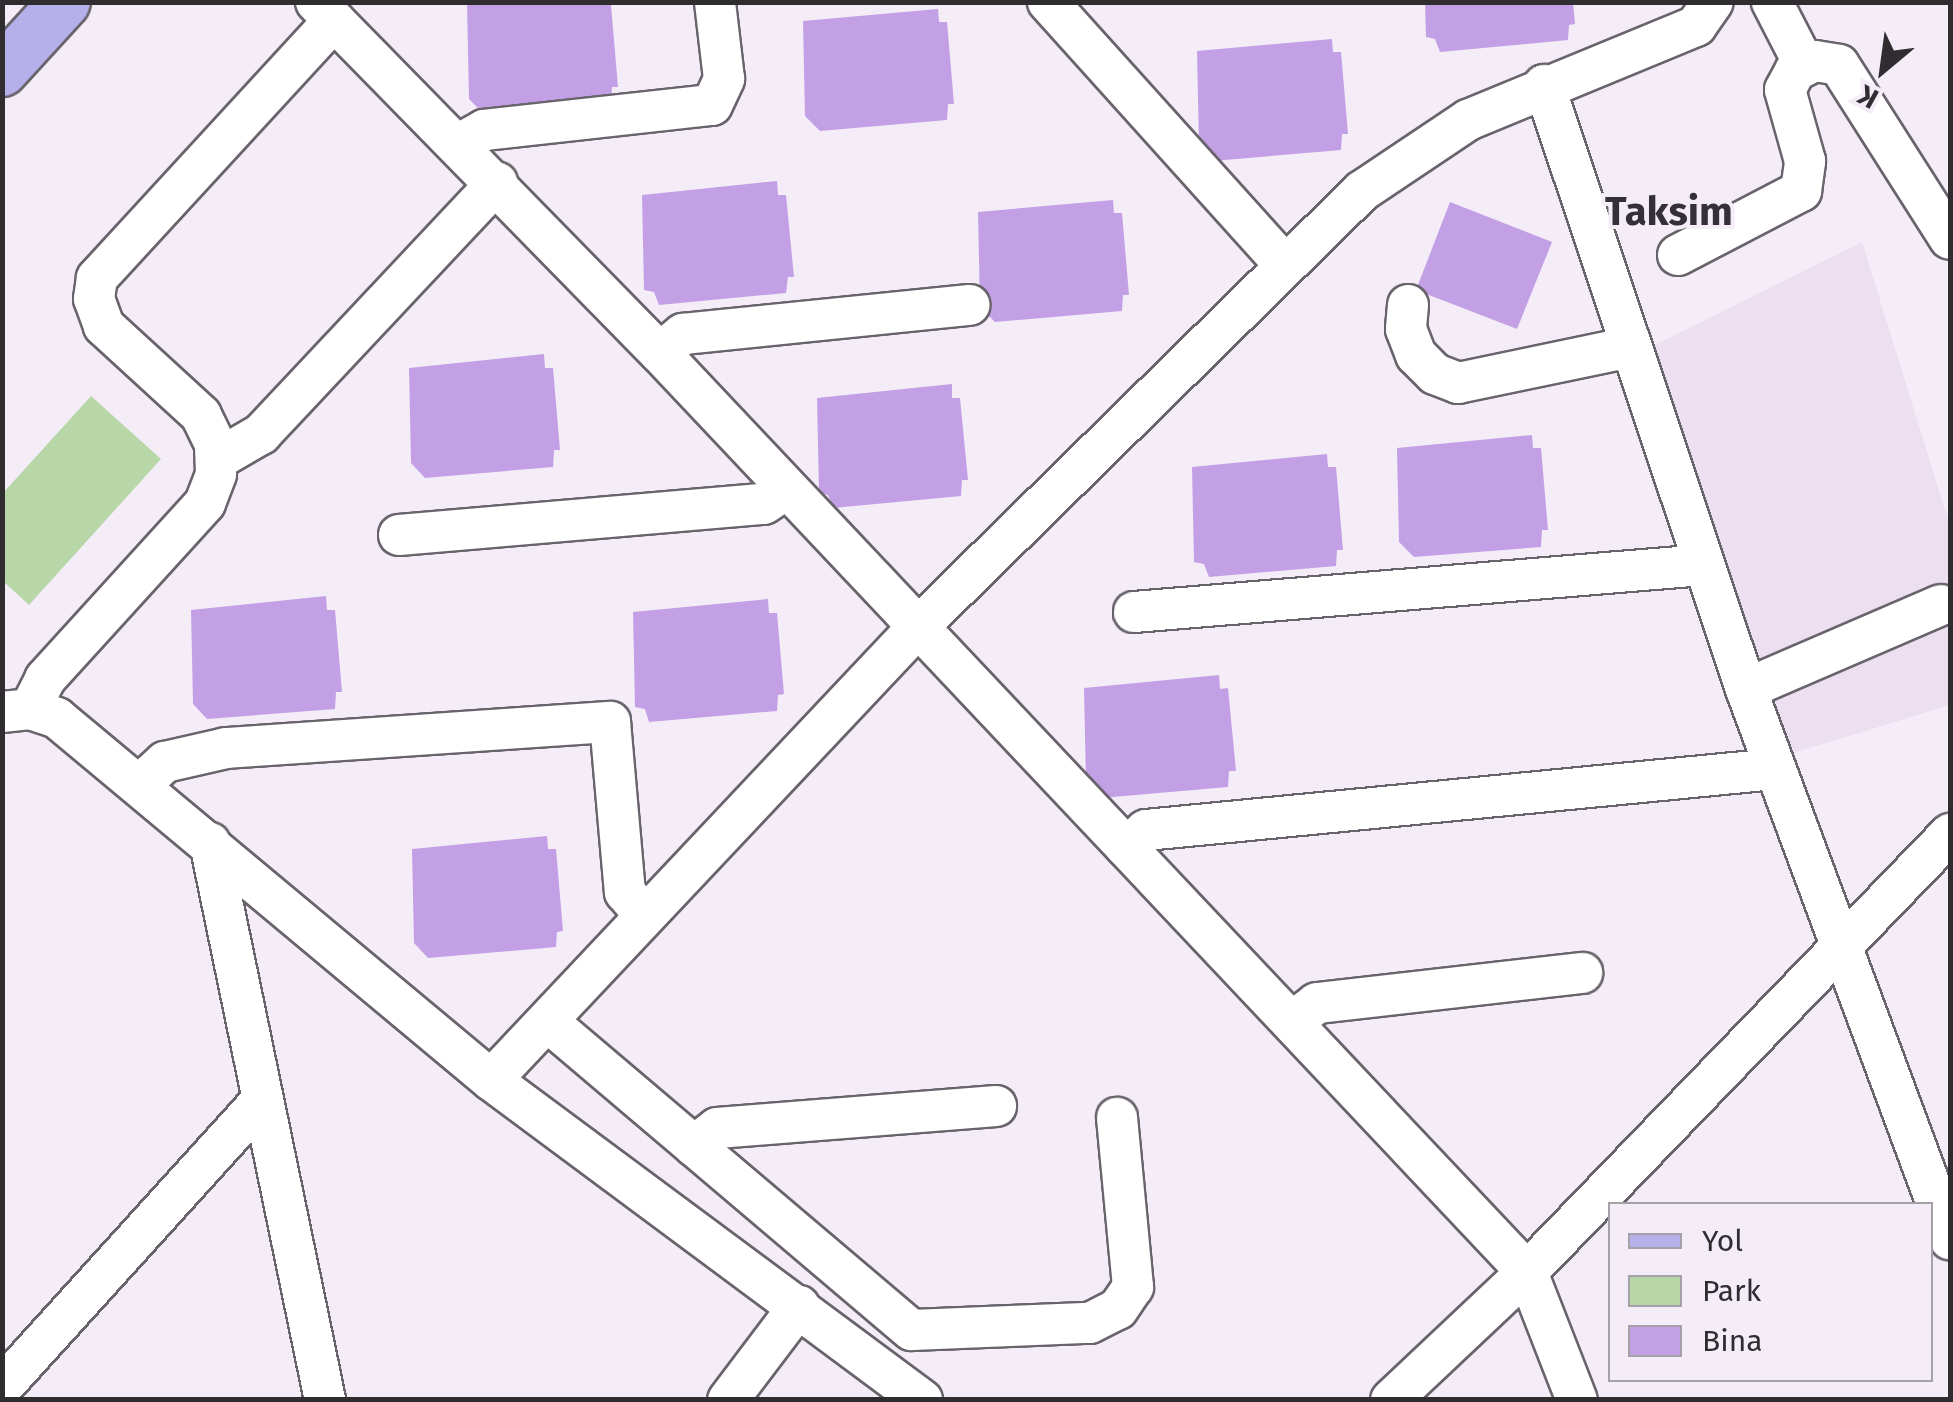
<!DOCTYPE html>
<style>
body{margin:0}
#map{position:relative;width:1953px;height:1402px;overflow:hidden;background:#f4ecf7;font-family:"Fira Sans",sans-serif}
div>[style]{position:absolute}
.built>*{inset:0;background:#ecdff0}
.green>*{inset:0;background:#b8d7a9}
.building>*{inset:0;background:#c3a0e6}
.roads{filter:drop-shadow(2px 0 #69636c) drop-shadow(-2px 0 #69636c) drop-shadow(0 2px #69636c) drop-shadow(0 -2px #69636c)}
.minor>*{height:40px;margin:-20px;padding:0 20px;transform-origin:20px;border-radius:20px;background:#fff}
.major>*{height:50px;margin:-25px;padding:0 25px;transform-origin:25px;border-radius:25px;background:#b5afea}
span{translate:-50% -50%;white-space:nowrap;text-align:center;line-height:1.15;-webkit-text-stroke:8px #f4ecf7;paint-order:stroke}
.district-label{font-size:40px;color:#352f38;font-weight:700}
.frame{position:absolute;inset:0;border:5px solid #302d31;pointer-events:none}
.legend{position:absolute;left:1608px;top:1202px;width:325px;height:180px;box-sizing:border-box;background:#f4ecf7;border:2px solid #a6a0a8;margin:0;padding:12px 18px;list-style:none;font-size:30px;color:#302d31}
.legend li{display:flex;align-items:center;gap:20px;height:50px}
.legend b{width:50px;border:2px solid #a6a0a8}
.north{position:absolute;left:1833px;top:20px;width:100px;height:100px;-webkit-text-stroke:8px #f4ecf7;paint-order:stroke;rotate:209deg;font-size:28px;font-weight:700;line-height:40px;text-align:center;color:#302d31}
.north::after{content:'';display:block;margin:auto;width:35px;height:45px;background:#302d31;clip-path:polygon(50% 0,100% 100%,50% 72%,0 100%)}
</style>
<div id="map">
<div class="built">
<i style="clip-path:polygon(1862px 242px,1950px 526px,1950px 705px,1790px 754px,1641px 352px)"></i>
</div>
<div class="green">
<i style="clip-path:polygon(91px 396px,161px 459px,29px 605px,3px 581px,3px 493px)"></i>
</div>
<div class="building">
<i style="clip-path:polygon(1425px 2px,1573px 2px,1575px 24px,1569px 25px,1568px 40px,1440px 52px,1435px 39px,1426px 37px)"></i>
<i style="clip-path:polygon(467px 4px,611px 5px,618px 87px,612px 87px,611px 103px,484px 114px,469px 99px)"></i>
<i style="clip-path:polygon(938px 9px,939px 22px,947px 22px,954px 104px,948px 104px,947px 120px,820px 131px,805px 116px,803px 21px)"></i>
<i style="clip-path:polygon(1332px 39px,1333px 52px,1341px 52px,1348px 134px,1342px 134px,1341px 150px,1213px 161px,1199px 146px,1197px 51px)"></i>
<i style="clip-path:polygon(777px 181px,778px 195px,786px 195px,794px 277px,788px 277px,786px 293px,659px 305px,654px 292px,644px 290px,642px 195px)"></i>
<i style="clip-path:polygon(1113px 200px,1114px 213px,1122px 213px,1129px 295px,1123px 295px,1122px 311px,995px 322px,980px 307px,978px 212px)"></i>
<i style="clip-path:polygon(1450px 202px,1552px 242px,1517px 329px,1416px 290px)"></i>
<i style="clip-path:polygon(544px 354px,545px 368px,553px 368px,560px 450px,554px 450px,553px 467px,425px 478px,411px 463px,409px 368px)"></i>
<i style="clip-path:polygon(952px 384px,952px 398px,960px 398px,968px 480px,962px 480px,961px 496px,833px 508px,828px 495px,819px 493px,817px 398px)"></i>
<i style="clip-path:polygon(1532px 435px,1533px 448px,1541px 448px,1548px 530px,1542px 530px,1541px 547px,1414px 557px,1399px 542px,1397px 448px)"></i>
<i style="clip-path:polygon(1327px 454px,1328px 467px,1336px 467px,1343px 550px,1337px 550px,1336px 566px,1209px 577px,1204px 564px,1194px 562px,1192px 467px)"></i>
<i style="clip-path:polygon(326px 596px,327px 610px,335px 610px,342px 692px,336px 692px,335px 709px,207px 719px,193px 704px,191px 610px)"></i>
<i style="clip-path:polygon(768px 599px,769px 613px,777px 613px,784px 694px,778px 695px,777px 711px,649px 722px,645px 709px,635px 707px,633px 612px)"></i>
<i style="clip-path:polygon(1219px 675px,1220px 689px,1228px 688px,1236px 771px,1229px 771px,1228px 787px,1101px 798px,1096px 785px,1086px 783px,1084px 688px)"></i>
<i style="clip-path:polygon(547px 836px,548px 849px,556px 849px,563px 931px,557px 932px,556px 947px,428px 958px,414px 943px,412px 849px)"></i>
</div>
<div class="roads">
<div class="minor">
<i style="left:316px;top:2px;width:491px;rotate:45.6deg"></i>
<i style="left:660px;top:353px;width:1263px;rotate:46.67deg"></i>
<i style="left:1527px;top:1272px;width:137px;rotate:68.7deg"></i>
<i style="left:1048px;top:2px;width:353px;rotate:48deg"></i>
<i style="left:1772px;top:2px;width:70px;rotate:62.7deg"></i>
<i style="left:1544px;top:85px;width:637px;rotate:71.51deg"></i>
<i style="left:1746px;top:689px;width:587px;rotate:69.65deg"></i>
<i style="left:459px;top:144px;width:29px;rotate:-29deg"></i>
<i style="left:484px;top:130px;width:229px;rotate:-6.3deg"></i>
<i style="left:712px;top:105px;width:29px;rotate:-65deg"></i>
<i style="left:724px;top:79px;width:78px;rotate:-96.7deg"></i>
<i style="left:1678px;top:255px;width:139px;rotate:-27.5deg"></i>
<i style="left:1801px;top:191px;width:30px;rotate:-82deg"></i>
<i style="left:1805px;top:161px;width:74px;rotate:-105.7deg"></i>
<i style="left:1785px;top:90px;width:21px;rotate:-62deg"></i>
<i style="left:1795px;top:71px;width:22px;rotate:-27deg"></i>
<i style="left:1815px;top:61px;width:24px;rotate:9deg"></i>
<i style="left:1839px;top:65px;width:206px;rotate:57.5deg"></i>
<i style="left:1408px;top:305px;width:24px;rotate:95deg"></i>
<i style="left:1406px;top:329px;width:28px;rotate:69deg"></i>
<i style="left:1416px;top:355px;width:27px;rotate:45deg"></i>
<i style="left:1435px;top:374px;width:25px;rotate:21deg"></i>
<i style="left:1458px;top:383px;width:177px;rotate:-11.8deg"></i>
<i style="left:660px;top:353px;width:30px;rotate:-40deg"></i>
<i style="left:683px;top:334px;width:288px;rotate:-5.8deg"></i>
<i style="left:218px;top:459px;width:50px;rotate:-30.2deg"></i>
<i style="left:261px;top:434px;width:345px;rotate:-46.8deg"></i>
<i style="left:399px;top:535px;width:366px;rotate:-4.9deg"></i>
<i style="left:764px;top:504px;width:27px;rotate:-34deg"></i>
<i style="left:1134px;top:612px;width:571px;rotate:-4.72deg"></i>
<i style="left:1746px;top:689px;width:212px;rotate:-23.3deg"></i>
<i style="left:30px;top:709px;width:34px;rotate:-63deg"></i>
<i style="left:45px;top:679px;width:238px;rotate:-47.7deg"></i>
<i style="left:205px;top:503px;width:31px;rotate:-69deg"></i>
<i style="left:216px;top:474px;width:30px;rotate:-92deg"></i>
<i style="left:215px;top:444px;width:32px;rotate:-116deg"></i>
<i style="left:201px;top:415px;width:132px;rotate:-137.5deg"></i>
<i style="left:104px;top:326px;width:29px;rotate:-110deg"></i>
<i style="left:94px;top:299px;width:21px;rotate:-82deg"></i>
<i style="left:97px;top:278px;width:350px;rotate:-47.4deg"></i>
<i style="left:2px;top:712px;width:28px;rotate:-6deg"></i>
<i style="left:30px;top:709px;width:28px;rotate:18deg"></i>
<i style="left:57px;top:718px;width:565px;rotate:39.83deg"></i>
<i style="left:491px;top:1080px;width:537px;rotate:36.59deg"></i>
<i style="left:140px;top:785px;width:34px;rotate:-43deg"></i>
<i style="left:165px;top:762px;width:63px;rotate:-12.9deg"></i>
<i style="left:226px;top:748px;width:385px;rotate:-3.9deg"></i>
<i style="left:610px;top:722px;width:171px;rotate:85deg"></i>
<i style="left:625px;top:892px;width:31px;rotate:50deg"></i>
<i style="left:210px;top:843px;width:569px;rotate:78.33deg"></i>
<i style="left:1126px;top:847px;width:26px;rotate:-40deg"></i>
<i style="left:1146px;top:830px;width:632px;rotate:-5.54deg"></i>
<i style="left:547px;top:1021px;width:478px;rotate:40.3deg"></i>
<i style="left:912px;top:1330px;width:178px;rotate:-2.3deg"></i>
<i style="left:1090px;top:1323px;width:31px;rotate:-27deg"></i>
<i style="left:1118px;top:1309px;width:27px;rotate:-56deg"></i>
<i style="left:1133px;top:1287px;width:170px;rotate:-95.4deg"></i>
<i style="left:1292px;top:1022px;width:31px;rotate:-37deg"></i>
<i style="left:1317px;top:1003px;width:267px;rotate:-6.5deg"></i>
<i style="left:491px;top:1080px;width:620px;rotate:-46.7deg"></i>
<i style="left:916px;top:629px;width:625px;rotate:-44.48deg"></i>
<i style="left:1362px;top:191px;width:128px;rotate:-33.8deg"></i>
<i style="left:1468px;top:120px;width:247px;rotate:-22.4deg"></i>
<i style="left:1696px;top:26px;width:29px;rotate:-55deg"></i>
<i style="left:694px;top:1146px;width:29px;rotate:-38deg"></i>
<i style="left:717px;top:1128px;width:280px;rotate:-4.5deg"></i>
<i style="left:2px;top:1387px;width:384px;rotate:-47.8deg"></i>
<i style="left:728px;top:1400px;width:118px;rotate:-52.9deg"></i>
<i style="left:1391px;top:1400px;width:187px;rotate:-43.3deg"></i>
<i style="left:1527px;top:1272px;width:609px;rotate:-46deg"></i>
</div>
<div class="major">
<i style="left:2px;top:71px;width:93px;rotate:-47.6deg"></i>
</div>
</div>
<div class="district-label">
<span style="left:1669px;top:212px">Taksim</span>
</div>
<div class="frame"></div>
<ul class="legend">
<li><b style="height:12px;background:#b5afea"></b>Yol</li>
<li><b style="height:28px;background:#b8d7a9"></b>Park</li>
<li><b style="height:28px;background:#c3a0e6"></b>Bina</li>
</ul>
<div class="north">K</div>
</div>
